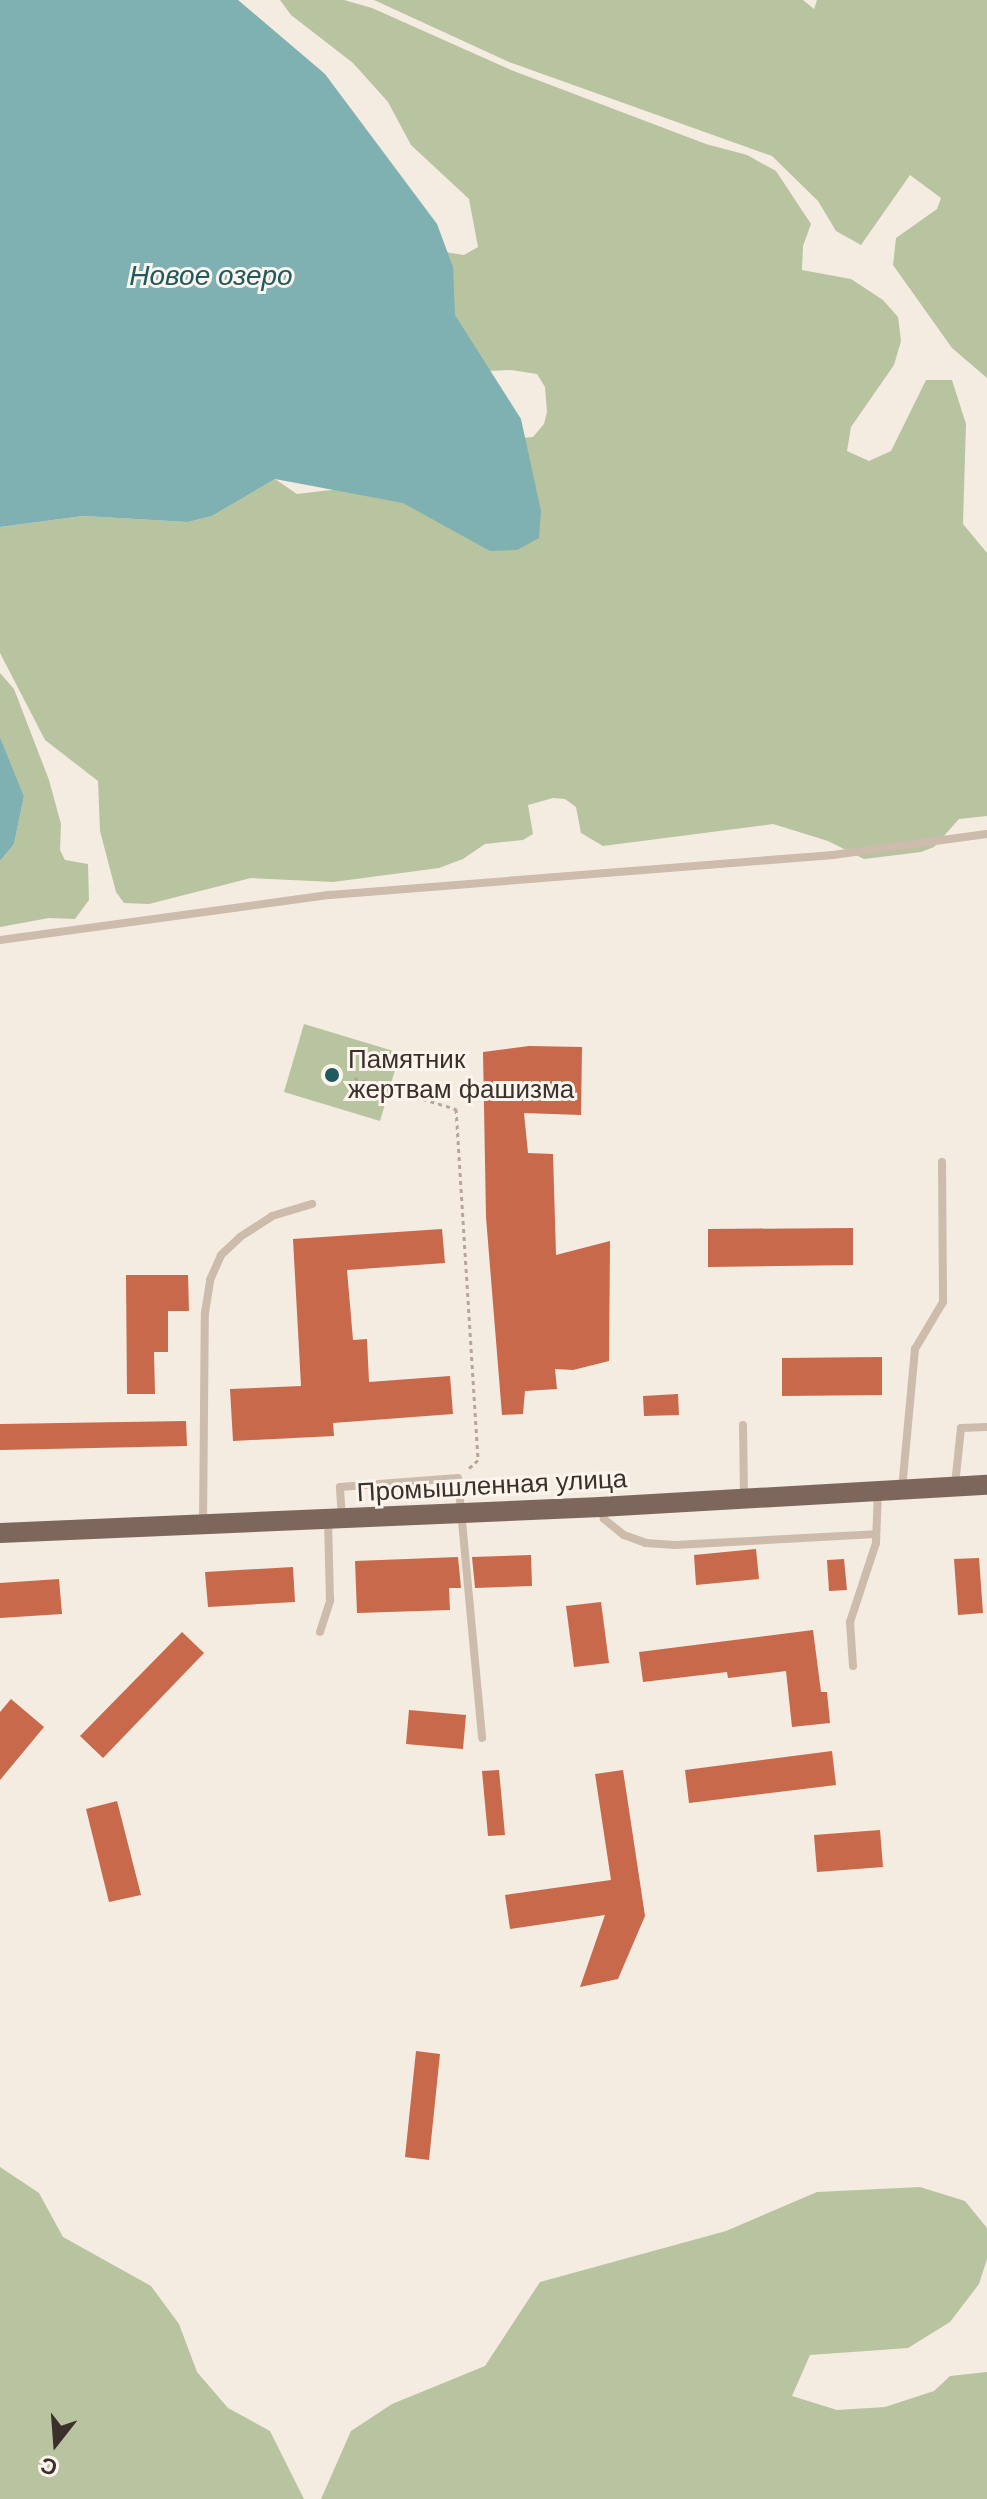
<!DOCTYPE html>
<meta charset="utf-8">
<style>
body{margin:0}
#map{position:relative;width:987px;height:2499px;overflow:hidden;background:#f4ebe1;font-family:Arial,sans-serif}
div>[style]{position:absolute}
.green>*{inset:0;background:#b8c4a0}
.water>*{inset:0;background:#7fb0b2}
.building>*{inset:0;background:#c8694b}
.path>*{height:3px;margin-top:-1.5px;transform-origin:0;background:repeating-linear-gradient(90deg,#b9a596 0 4px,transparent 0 8px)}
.lane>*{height:8px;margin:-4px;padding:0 4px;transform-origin:4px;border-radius:4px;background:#cdbbac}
.primary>*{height:20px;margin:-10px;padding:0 10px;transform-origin:10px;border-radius:10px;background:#7d675c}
.dots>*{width:22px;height:22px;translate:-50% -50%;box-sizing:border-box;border:4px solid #fbf5ee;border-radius:50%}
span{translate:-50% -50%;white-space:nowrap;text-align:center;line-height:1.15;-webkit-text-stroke:6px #fbf5ee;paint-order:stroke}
.poi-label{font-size:26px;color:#3b302b}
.left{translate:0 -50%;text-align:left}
.street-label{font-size:26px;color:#3b302b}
.water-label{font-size:28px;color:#1f5a5e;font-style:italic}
.north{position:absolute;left:16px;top:2403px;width:80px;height:80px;-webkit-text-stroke:6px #fbf5ee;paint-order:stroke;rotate:197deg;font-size:22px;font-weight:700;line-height:32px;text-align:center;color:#3b302b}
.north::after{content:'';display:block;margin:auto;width:28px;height:36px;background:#3b302b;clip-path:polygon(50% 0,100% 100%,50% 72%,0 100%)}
</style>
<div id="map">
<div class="green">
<i style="clip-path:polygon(280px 0,344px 0,372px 8px,511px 70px,706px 144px,747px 155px,776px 171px,811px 224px,803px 246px,802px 270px,851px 279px,883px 300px,898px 317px,901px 341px,894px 365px,851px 427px,847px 451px,869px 461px,891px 451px,926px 380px,952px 380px,966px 424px,963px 524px,987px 553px,987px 816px,959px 819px,934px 847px,921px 852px,864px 859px,828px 841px,773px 824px,603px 846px,581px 833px,576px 807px,565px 799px,553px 798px,528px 805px,533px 834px,523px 840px,485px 844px,463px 859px,439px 868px,333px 882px,251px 878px,149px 904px,124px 903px,116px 892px,100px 831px,98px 781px,45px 740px,0 653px,0 527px,83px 516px,188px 522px,212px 516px,275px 479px,297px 494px,331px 490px,352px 475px,495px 440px,533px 437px,544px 424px,547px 412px,545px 387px,537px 374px,511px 370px,443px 373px,387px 243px,464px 255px,478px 247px,469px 199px,411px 145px,388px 102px,353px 63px,291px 15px)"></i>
<i style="clip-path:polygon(374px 0,803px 0,814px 9px,817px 0,987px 0,987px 378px,952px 348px,893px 265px,896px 238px,937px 209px,941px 198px,910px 175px,861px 245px,836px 231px,818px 201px,772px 156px,509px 62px)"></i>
<i style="clip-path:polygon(0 673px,14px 689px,49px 780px,61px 824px,60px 850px,65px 860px,88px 864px,89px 900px,75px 919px,49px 918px,0 927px,0 861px,14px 844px,24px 796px,0 737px)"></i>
<i style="clip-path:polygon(304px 1024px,400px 1053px,380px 1121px,284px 1092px)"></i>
<i style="clip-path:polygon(0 2167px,39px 2193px,63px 2237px,151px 2286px,179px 2324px,197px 2372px,228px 2408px,270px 2431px,304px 2499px,0 2499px)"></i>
<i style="clip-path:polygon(920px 2187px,965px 2201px,987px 2228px,987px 2259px,979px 2284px,950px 2322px,908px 2348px,810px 2355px,792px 2396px,837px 2410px,885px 2407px,934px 2391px,950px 2376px,987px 2372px,987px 2499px,321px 2499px,351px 2431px,392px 2404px,485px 2366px,540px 2282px,726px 2231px,817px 2192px)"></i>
</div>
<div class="water">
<i style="clip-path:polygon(0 0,238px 0,325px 74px,437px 224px,453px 267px,455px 315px,521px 419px,541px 511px,539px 538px,517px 550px,490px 551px,403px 503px,275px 479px,212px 516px,188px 522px,83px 516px,0 527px)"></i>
<i style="clip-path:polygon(0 737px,24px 796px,14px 844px,0 861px)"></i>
</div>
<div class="building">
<i style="clip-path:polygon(529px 1046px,582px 1047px,581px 1115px,524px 1113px,528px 1153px,553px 1154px,556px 1255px,610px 1241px,609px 1361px,573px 1370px,555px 1369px,557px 1389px,525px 1391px,523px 1414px,502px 1415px,486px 1217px,483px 1052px)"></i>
<i style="clip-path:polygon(853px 1228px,853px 1265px,708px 1267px,708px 1229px)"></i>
<i style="clip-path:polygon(442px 1229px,445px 1263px,347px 1270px,353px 1340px,367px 1339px,369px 1382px,450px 1376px,453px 1414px,333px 1423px,334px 1436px,233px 1441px,230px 1389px,301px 1386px,293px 1239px)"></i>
<i style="clip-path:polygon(126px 1275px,188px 1275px,189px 1311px,168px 1311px,168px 1352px,154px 1352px,155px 1394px,127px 1394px)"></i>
<i style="clip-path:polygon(882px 1357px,882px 1395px,782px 1396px,782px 1358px)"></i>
<i style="clip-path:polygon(678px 1394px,679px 1415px,644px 1416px,643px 1396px)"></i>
<i style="clip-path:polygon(186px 1421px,187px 1446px,0 1450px,0 1424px)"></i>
<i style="clip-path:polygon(756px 1549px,759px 1579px,696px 1585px,694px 1555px)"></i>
<i style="clip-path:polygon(531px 1555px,532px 1586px,475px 1588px,472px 1557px)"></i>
<i style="clip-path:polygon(458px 1557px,461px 1588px,449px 1588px,450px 1610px,357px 1613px,355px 1561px)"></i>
<i style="clip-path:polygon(979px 1558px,983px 1613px,958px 1615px,954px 1559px)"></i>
<i style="clip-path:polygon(844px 1559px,847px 1590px,829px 1591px,827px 1560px)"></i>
<i style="clip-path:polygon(293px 1567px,295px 1602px,208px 1607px,205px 1572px)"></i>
<i style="clip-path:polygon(59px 1579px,62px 1614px,0 1618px,0 1583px)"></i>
<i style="clip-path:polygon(601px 1602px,609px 1663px,574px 1667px,566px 1606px)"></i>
<i style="clip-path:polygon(813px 1630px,821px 1692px,827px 1692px,830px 1723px,792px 1727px,786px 1671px,728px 1678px,727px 1672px,643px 1682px,639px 1652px)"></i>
<i style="clip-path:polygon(182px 1632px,204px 1653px,103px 1758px,80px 1736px)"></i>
<i style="clip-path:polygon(11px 1699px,44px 1727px,0 1780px,0 1712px)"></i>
<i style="clip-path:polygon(409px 1710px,466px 1715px,463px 1749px,406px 1744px)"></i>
<i style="clip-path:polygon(832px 1751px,836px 1785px,689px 1803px,685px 1770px)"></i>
<i style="clip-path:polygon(499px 1770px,505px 1835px,488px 1836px,482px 1771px)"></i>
<i style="clip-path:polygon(623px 1770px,645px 1916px,618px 1979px,580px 1987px,605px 1915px,510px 1929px,505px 1895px,611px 1880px,595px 1774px)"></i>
<i style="clip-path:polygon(117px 1801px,141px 1895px,109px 1902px,86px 1809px)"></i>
<i style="clip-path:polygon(880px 1830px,883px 1867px,817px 1872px,814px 1835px)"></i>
<i style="clip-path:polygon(416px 2051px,440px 2054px,429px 2160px,405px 2157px)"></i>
</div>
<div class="path">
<i style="left:354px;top:1078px;width:107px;rotate:16.9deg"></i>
<i style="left:456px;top:1109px;width:352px;rotate:86.4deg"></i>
<i style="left:478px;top:1460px;width:15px;rotate:138deg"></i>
</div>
<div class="lane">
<i style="left:0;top:940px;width:333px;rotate:-7.8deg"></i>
<i style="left:330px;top:895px;width:505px;rotate:-4.55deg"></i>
<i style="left:833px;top:855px;width:155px;rotate:-7.8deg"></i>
<i style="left:743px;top:1425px;width:73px;rotate:89.2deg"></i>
<i style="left:955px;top:1485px;width:57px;rotate:-84deg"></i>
<i style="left:961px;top:1428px;width:26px;rotate:-2deg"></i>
<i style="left:902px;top:1489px;width:141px;rotate:-84.7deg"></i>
<i style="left:915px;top:1349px;width:55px;rotate:-59.2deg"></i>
<i style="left:943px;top:1302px;width:140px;rotate:-90.4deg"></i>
<i style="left:601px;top:1507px;width:12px;rotate:76deg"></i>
<i style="left:604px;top:1519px;width:26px;rotate:39deg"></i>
<i style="left:624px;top:1535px;width:23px;rotate:20deg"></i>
<i style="left:646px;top:1543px;width:29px;rotate:4deg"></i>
<i style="left:675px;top:1545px;width:201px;rotate:-3.1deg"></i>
<i style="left:342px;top:1518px;width:31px;rotate:-94deg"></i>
<i style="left:340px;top:1487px;width:118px;rotate:-4.4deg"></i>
<i style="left:458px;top:1478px;width:261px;rotate:84.7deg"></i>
<i style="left:203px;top:1524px;width:211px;rotate:-89.5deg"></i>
<i style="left:205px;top:1313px;width:33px;rotate:-81deg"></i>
<i style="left:210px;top:1280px;width:27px;rotate:-66deg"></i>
<i style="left:221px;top:1255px;width:26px;rotate:-43deg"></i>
<i style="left:240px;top:1237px;width:38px;rotate:-33deg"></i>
<i style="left:272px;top:1216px;width:42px;rotate:-16.7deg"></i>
<i style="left:320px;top:1632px;width:33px;rotate:-72deg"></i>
<i style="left:330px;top:1601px;width:81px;rotate:-91.4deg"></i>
<i style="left:853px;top:1666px;width:44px;rotate:-93.9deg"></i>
<i style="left:850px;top:1622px;width:83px;rotate:-71.8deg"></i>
<i style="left:876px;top:1543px;width:51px;rotate:-87.8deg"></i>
</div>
<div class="primary">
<i style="left:0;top:1533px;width:601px;rotate:-2.48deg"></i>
<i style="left:600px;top:1507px;width:388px;rotate:-3.3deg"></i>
</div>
<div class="dots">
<i style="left:332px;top:1075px;background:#1f5a5e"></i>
</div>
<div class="poi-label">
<span class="left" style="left:348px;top:1075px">Памятник<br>жертвам фашизма</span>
</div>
<div class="street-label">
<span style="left:492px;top:1486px;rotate:-3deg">Промышленная улица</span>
</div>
<div class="water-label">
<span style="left:211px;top:276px">Новое озеро</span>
</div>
<div class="north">С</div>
</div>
